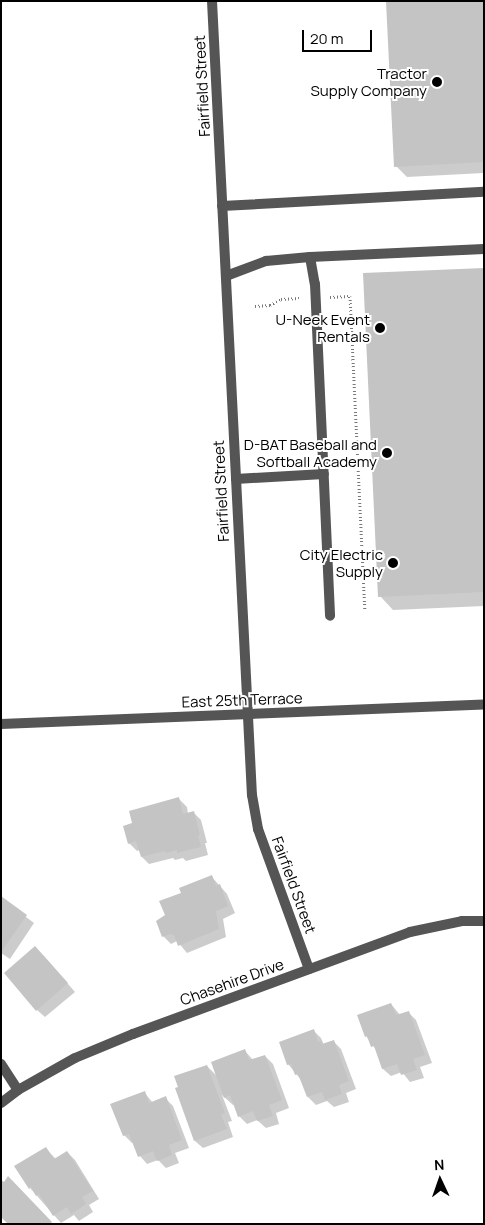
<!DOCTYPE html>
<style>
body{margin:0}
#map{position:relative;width:485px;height:1225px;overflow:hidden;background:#fff;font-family:Manrope,sans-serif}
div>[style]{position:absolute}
.shadow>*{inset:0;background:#0003}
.building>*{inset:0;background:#c4c4c4}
.path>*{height:3px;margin-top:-1.5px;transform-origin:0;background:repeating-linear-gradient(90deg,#777 0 1px,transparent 0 3.5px)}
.service>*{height:10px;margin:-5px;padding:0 5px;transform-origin:5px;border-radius:5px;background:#555}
.minor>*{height:10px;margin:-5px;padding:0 5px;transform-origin:5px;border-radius:5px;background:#555}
.tertiary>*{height:10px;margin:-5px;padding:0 5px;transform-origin:5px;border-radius:5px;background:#555}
.dots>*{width:14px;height:14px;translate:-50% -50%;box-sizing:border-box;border:2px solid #fff;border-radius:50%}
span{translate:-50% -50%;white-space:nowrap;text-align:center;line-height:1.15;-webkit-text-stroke:4px #fff;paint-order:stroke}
.poi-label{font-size:15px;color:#000}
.right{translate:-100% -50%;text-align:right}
.street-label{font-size:15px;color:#000}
.frame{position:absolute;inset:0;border:2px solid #000;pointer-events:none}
.north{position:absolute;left:415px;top:1155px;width:50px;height:50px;-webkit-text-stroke:4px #fff;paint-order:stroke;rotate:357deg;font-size:14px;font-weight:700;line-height:20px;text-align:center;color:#000}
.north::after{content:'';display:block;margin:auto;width:18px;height:22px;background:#000;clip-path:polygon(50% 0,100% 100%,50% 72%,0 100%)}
.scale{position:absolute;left:302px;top:30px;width:70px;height:22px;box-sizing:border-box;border:2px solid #000;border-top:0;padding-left:6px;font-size:15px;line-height:18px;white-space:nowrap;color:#000;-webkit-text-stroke:4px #fff;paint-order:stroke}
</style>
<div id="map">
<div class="shadow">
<i style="clip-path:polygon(484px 1px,484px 173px,407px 177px,396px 166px)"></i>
<i style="clip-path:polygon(484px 269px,484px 606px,393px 610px,380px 596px)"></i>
<i style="clip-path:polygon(179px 799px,187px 807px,188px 814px,193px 812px,201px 820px,207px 843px,205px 843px,208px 855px,186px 861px,183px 858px,175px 860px,173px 858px,149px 864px,142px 857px,140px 850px,137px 851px,129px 843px,134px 824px)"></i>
<i style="clip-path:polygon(211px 876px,227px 894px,235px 913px,223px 919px,226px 937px,187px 953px,177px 941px,171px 944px,163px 936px,166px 916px,183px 893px)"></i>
<i style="clip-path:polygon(1px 898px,34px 923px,10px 959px,1px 953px)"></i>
<i style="clip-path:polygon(43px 955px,75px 992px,45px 1017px,37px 1010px)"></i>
<i style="clip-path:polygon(391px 1004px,400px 1015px,408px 1012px,416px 1020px,432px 1063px,420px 1067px,424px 1078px,410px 1082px,402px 1072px,391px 1076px,383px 1069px,377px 1051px,366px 1036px)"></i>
<i style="clip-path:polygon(314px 1031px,321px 1038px,324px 1045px,333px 1041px,341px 1049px,356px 1089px,346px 1093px,349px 1102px,334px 1107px,327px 1101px,316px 1105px,308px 1097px,302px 1081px,288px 1064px)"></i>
<i style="clip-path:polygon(245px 1051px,253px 1060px,265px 1056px,273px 1064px,289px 1108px,276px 1113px,279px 1124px,266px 1128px,257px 1120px,247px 1124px,239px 1116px,235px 1104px,233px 1105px,222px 1095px,232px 1121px,228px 1122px,233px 1137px,203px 1148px,195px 1141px,207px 1066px,217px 1076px)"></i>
<i style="clip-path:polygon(144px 1092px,153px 1103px,165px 1098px,173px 1106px,189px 1148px,175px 1153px,179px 1163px,166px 1168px,158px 1160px,147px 1164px,140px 1156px,134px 1142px,132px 1143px,124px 1135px)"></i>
<i style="clip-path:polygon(46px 1149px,56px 1159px,67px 1152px,75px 1160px,99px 1199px,89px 1205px,93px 1212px,79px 1221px,74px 1215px,61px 1223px,30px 1188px)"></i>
</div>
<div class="building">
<i style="clip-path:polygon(386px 1px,484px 1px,484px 162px,394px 167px)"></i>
<i style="clip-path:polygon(484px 268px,484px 592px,378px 597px,363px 273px)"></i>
<i style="clip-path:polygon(179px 797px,183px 814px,194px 811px,200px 835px,198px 836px,201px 847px,177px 853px,177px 850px,166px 853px,165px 851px,141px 857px,136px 841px,128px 844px,123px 826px,132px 823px,129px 811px)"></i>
<i style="clip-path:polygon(212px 875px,216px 886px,220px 884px,228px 906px,216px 911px,219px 929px,178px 946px,174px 935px,170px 934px,162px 937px,156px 921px,165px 915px,159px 901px,181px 893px,179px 888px)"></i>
<i style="clip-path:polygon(1px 896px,27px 915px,1px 952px)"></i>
<i style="clip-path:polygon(35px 946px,68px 983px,36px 1011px,4px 973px)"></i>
<i style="clip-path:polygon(391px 1003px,396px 1015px,409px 1011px,425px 1055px,413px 1059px,417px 1070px,401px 1075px,397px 1064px,382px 1069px,374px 1046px,371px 1047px,367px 1036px,365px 1037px,357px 1015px)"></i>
<i style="clip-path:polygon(314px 1029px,318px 1042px,321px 1041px,322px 1044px,334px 1040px,349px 1081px,339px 1085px,342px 1094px,325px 1100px,322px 1092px,307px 1097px,298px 1074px,295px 1075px,291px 1064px,287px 1065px,279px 1042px)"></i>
<i style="clip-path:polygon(245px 1049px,249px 1060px,265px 1055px,282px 1100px,269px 1105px,273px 1116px,257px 1121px,253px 1111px,238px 1117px,230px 1095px,224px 1098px,211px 1062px)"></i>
<i style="clip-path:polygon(207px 1065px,225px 1113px,221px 1115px,227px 1129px,194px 1141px,175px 1088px,178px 1087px,174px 1076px)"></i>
<i style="clip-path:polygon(145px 1091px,149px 1103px,166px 1096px,182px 1140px,169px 1145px,172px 1155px,157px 1161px,153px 1151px,138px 1157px,129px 1134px,123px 1136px,110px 1104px)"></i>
<i style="clip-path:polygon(46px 1147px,54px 1159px,67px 1151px,93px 1191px,82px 1197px,86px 1204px,71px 1214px,67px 1207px,53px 1216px,39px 1194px,36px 1196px,31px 1187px,29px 1189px,14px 1166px)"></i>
<i style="clip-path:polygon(8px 1176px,52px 1222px,50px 1224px,8px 1224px,1px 1217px,1px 1180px,4px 1182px)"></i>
</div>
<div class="path">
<i style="left:330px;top:297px;width:20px;rotate:-3deg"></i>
<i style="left:350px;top:296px;width:313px;rotate:87.3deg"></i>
<i style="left:255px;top:306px;width:15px;rotate:-4deg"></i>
<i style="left:270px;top:305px;width:13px;rotate:-29deg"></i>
<i style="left:281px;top:299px;width:18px;rotate:-3deg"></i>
</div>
<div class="service">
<i style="left:222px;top:206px;width:262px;rotate:-3.1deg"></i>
<i style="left:310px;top:257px;width:174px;rotate:-2.6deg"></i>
<i style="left:226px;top:276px;width:43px;rotate:-20.6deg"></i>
<i style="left:266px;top:261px;width:44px;rotate:-5.2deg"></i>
<i style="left:310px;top:257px;width:27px;rotate:80deg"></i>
<i style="left:315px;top:284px;width:332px;rotate:87.4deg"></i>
<i style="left:236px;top:479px;width:88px;rotate:-3.3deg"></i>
</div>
<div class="minor">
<i style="left:212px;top:1px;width:795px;rotate:87.12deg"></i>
<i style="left:252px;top:795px;width:35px;rotate:80deg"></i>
<i style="left:258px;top:829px;width:149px;rotate:70deg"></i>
<i style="left:1px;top:1064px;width:31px;rotate:57deg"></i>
<i style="left:1px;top:1103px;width:21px;rotate:-37deg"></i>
<i style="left:18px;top:1090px;width:65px;rotate:-29.3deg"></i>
<i style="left:75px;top:1058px;width:63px;rotate:-22.5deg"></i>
<i style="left:133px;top:1034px;width:295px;rotate:-20.2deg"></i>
<i style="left:410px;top:932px;width:53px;rotate:-11.9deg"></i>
<i style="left:462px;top:921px;width:22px"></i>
</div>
<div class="tertiary">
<i style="left:1px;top:724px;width:483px;rotate:-2.3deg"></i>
</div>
<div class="dots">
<i style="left:437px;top:82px;background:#000"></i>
<i style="left:380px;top:328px;background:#000"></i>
<i style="left:387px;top:453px;background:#000"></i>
<i style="left:393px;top:563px;background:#000"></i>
</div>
<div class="poi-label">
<span class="right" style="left:427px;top:82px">Tractor<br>Supply Company</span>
<span class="right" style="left:370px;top:328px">U-Neek Event<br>Rentals</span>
<span class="right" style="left:377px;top:453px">D-BAT Baseball and<br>Softball Academy</span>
<span class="right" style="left:383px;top:563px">City Electric<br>Supply</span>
</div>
<div class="street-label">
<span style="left:202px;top:86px;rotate:-93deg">Fairfield Street</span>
<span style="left:221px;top:491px;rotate:-93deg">Fairfield Street</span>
<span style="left:242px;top:700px;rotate:-2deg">East 25th Terrace</span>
<span style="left:294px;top:885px;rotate:70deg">Fairfield Street</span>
<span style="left:232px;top:982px;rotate:-20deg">Chasehire Drive</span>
</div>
<div class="frame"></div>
<div class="north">N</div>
<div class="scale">20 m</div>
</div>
